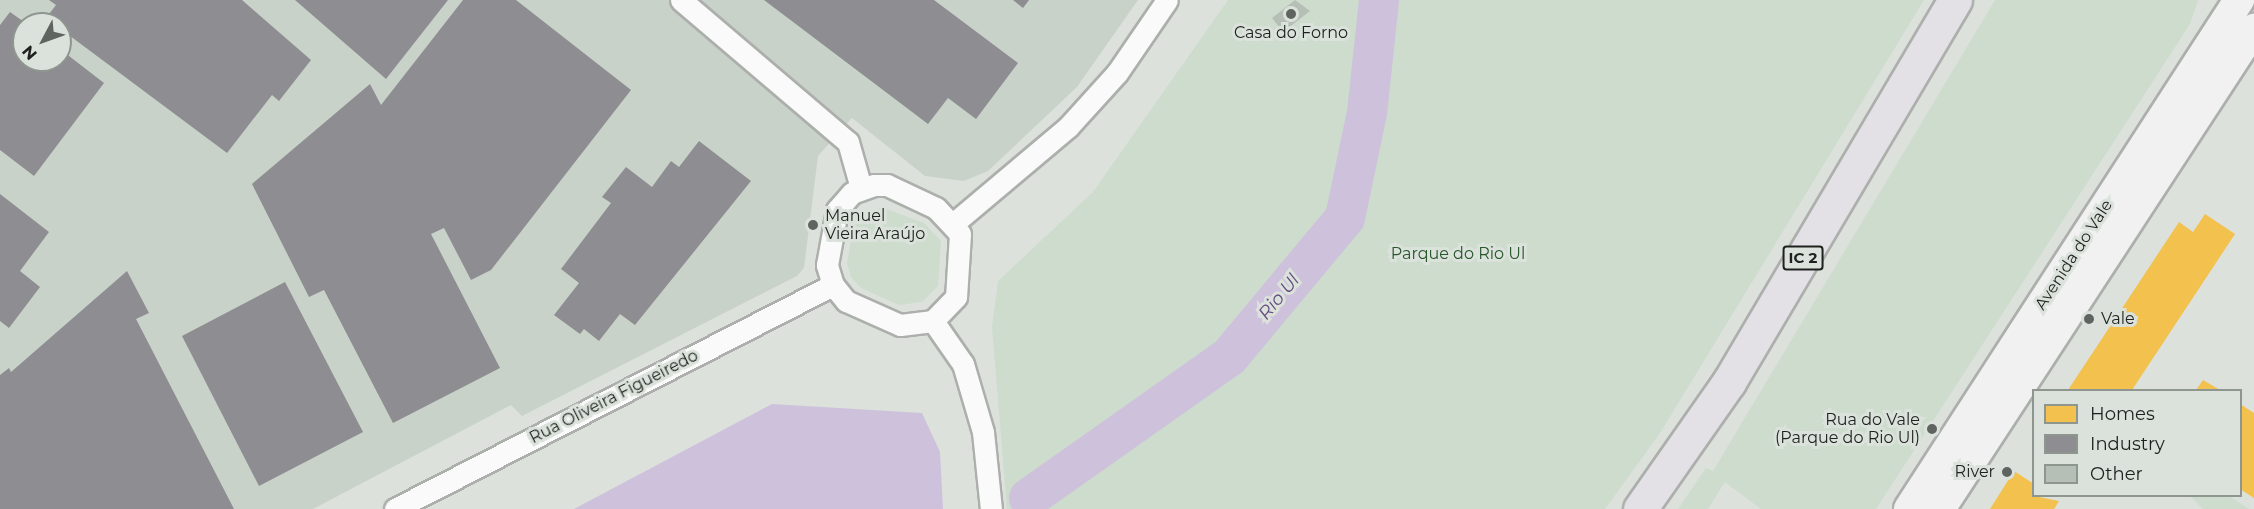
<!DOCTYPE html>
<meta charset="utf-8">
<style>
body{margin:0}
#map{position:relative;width:2254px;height:509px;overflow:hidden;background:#dce1dc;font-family:Montserrat,sans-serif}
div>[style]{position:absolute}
.built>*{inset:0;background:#c9d2c9}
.green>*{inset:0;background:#cddccd}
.water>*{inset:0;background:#cdc1db}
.homes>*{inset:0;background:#f2c14e}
.industry>*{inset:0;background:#8d8d92}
.stream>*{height:7px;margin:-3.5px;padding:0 3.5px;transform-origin:3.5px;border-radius:3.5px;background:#cdc1db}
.river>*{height:40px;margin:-20px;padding:0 20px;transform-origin:20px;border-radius:20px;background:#cdc1db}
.building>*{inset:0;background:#b6bfb6}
.roads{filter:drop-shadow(2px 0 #acafac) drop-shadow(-2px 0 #acafac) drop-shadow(0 2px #acafac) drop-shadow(0 -2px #acafac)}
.minor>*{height:21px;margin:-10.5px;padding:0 10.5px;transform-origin:10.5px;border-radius:10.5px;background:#fafafa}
.secondary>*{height:30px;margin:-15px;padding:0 15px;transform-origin:15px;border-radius:15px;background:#f1f1f2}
.trunk>*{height:33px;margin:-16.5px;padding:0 16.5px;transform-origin:16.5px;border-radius:16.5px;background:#e4e1e6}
.dots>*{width:16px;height:16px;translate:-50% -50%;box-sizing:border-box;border:3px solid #dbe2db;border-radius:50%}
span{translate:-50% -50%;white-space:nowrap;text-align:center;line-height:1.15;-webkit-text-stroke:6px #dbe2db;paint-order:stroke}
.shield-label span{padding:2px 4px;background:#dbe2db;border:2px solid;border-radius:4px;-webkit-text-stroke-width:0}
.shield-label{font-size:15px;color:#1e211e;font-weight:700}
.poi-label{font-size:16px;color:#1e211e}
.left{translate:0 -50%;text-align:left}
.right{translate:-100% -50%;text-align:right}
.park-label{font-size:16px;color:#26562a}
.street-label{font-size:16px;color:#1e211e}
.water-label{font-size:18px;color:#64497e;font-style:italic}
.legend{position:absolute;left:2032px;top:389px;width:210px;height:108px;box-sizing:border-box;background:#dbe2db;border:2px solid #8f958f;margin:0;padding:8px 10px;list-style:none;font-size:18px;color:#1e211e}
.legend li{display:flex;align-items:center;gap:12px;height:30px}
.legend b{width:30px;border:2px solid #8f958f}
.north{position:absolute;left:12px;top:12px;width:60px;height:60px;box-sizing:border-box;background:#dbe2db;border:2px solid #8f958f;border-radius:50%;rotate:229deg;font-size:16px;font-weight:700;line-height:24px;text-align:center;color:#1e211e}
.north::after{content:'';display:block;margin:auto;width:21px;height:27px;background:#606460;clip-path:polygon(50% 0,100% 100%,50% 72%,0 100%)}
</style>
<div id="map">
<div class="built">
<i style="clip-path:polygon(evenodd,0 0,1138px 0,1077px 87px,988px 171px,964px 181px,925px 176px,852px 118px,818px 156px,804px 268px,797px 276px,522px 416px,511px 405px,313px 509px,0 509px,0 0,24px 24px,60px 24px,60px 60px,24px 60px,24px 24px)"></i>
</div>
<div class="green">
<i style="clip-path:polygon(1228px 0,1924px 0,1660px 433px,1605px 509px,1007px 509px,992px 327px,998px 281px,1093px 192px)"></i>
<i style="clip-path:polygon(1995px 0,2198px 0,2190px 24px,1876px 509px,1761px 509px,1725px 482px,1708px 509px,1678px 509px,1706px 468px,1713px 471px)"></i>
<i style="clip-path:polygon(881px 207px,924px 223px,941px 241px,938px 286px,922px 302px,899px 305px,861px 288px,851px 277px,847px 263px,854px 224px)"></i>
<i style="clip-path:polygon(2190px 496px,2229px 496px,2249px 509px,2203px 509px)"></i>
</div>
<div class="water">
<i style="clip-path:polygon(772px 404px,922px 413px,940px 452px,943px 509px,574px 509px)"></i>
</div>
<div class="homes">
<i style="clip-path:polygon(2205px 214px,2235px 234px,2132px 390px,2068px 390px,2179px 222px,2193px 232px)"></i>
<i style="clip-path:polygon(2203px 380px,2220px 390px,2196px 390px)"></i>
<i style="clip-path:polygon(2240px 404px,2254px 413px,2254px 498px,2240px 489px)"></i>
<i style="clip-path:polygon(2014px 471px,2034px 484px,2034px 496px,2059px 501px,2054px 509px,1990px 509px)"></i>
</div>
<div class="industry">
<i style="clip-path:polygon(49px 0,242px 0,311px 60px,279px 101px,272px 95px,227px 153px,46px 18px,56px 5px)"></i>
<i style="clip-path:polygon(295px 0,448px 0,386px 79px)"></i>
<i style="clip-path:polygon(463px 0,516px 0,631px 90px,491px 270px,471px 280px,444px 228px,431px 234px,500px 368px,393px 423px,324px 290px,309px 297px,252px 184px,370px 84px,381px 105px)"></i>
<i style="clip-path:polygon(764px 0,934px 0,1018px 63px,976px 119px,948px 98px,928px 124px)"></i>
<i style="clip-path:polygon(1013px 0,1029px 0,1023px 8px)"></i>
<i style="clip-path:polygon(10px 12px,27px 24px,24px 60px,60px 60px,60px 49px,104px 83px,34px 176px,0 150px,0 25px)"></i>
<i style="clip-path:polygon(699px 141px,751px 181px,635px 325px,620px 314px,599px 341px,584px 329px,580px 334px,554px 315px,579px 283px,561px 269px,611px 203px,602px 197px,626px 167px,652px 187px,671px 161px,679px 167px)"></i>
<i style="clip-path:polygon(0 194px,49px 232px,20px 271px,40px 287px,9px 328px,0 321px)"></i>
<i style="clip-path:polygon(127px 271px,149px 313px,136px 319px,234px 509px,0 509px,0 375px,9px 368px,11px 372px)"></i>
<i style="clip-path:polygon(285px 282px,363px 432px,259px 486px,182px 336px)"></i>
</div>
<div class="stream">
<i style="left:1367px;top:0;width:11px;rotate:15deg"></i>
</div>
<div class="river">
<i style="left:1029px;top:498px;width:245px;rotate:-35.2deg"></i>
<i style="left:1229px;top:357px;width:181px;rotate:-50.2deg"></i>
<i style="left:1345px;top:218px;width:107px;rotate:-78.2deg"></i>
<i style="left:1367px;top:113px;width:114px;rotate:-83.9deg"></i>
</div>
<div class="building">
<i style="clip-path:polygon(1295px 0,1310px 11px,1283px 32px,1272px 18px)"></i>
</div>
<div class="roads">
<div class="minor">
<i style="left:681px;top:0;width:219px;rotate:40.4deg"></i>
<i style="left:848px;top:142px;width:48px;rotate:74.2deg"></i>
<i style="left:874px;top:185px;width:13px"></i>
<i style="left:887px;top:185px;width:54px;rotate:25.1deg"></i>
<i style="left:936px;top:208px;width:35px;rotate:47deg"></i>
<i style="left:960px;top:234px;width:63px;rotate:93.6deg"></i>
<i style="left:956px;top:297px;width:33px;rotate:134deg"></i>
<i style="left:933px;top:321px;width:33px;rotate:173deg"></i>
<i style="left:900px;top:325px;width:59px;rotate:-156deg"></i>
<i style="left:846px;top:301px;width:21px;rotate:-129deg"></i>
<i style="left:833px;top:285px;width:21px;rotate:-107deg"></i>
<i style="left:827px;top:265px;width:56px;rotate:-79.7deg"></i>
<i style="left:837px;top:210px;width:23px;rotate:-49deg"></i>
<i style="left:852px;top:193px;width:23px;rotate:-20deg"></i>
<i style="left:954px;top:223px;width:149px;rotate:-40.1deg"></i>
<i style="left:1068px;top:127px;width:73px;rotate:-47.8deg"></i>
<i style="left:1117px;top:73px;width:88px;rotate:-55.6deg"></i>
<i style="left:933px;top:321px;width:52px;rotate:55.1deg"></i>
<i style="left:963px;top:364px;width:71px;rotate:73.6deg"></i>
<i style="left:983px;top:432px;width:77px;rotate:84.1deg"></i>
<i style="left:395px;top:509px;width:492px;rotate:-27.1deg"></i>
</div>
<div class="secondary">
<i style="left:1909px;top:509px;width:607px;rotate:-57.04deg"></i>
<i style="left:1940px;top:509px;width:574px;rotate:-56.81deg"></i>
</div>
<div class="trunk">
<i style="left:1640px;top:509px;width:155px;rotate:-55deg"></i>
<i style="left:1729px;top:382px;width:444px;rotate:-59.4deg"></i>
</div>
</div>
<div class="dots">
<i style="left:1291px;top:14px;background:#606460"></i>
<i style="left:813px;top:225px;background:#606460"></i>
<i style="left:2089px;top:319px;background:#606460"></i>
<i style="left:1932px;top:429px;background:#606460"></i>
<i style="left:2007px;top:472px;background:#606460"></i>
</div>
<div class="shield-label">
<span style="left:1803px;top:258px">IC 2</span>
</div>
<div class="poi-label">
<span style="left:1291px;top:33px">Casa do Forno</span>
<span class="left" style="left:825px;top:225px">Manuel<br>Vieira Araújo</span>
<span class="left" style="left:2101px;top:319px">Vale</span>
<span class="right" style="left:1920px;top:429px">Rua do Vale<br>(Parque do Rio Ul)</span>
<span class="right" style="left:1995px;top:472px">River</span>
</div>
<div class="park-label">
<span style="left:1458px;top:254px">Parque do Rio Ul</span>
</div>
<div class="street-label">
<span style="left:2074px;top:255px;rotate:-57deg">Avenida do Vale</span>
<span style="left:614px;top:397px;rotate:-27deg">Rua Oliveira Figueiredo</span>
</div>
<div class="water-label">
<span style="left:1279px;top:297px;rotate:-50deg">Rio Ul</span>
</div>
<ul class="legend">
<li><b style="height:16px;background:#f2c14e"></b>Homes</li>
<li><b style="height:16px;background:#8d8d92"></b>Industry</li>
<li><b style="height:16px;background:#b6bfb6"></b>Other</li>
</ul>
<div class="north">N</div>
</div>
